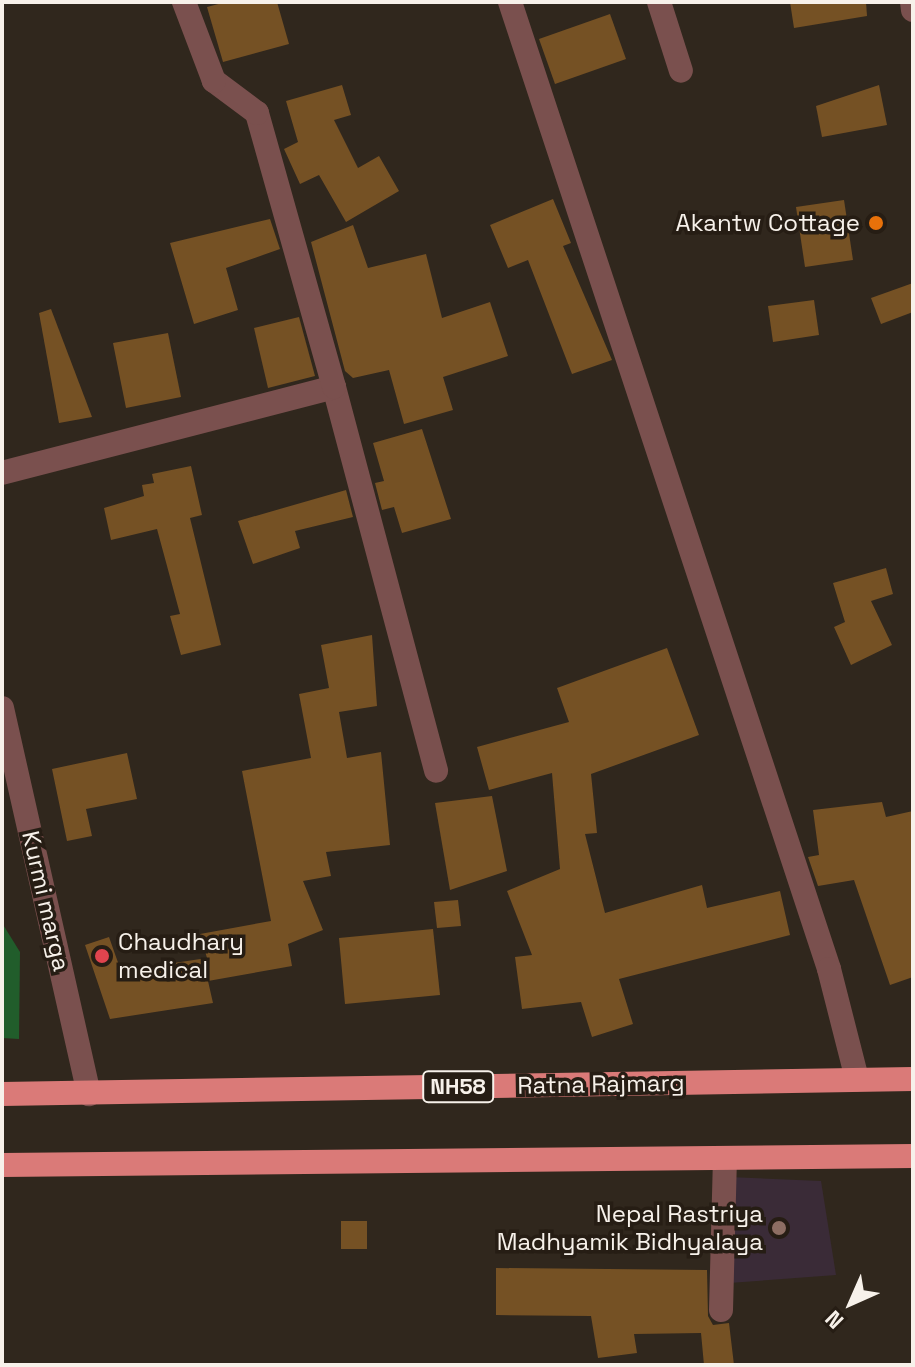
<!DOCTYPE html>
<style>
body{margin:0}
#map{position:relative;width:915px;height:1367px;overflow:hidden;background:#30271d;font-family:"Space Grotesk",sans-serif}
div>[style]{position:absolute}
.education>*{inset:0;background:#3a2b37}
.green>*{inset:0;background:#215d2b}
.building>*{inset:0;background:#755124}
.minor>*{height:24px;margin:-12px;padding:0 12px;transform-origin:12px;border-radius:12px;background:#7a504e}
.trunk>*{height:24px;margin:-12px;padding:0 12px;transform-origin:12px;border-radius:12px;background:#da7a78}
.dots>*{width:22px;height:22px;translate:-50% -50%;box-sizing:border-box;border:4px solid #261d14;border-radius:50%}
span{translate:-50% -50%;white-space:nowrap;text-align:center;line-height:1.15;-webkit-text-stroke:7px #261d14;paint-order:stroke}
.shield-label span{padding:2px 6px;background:#261d14;border:2px solid;border-radius:6px;-webkit-text-stroke-width:0}
.shield-label{font-size:22px;color:#f7f1ea;font-weight:700}
.poi-label{font-size:24px;color:#f7f1ea}
.right{translate:-100% -50%;text-align:right}
.left{translate:0 -50%;text-align:left}
.street-label{font-size:24px;color:#f7f1ea}
.frame{position:absolute;inset:0;border:4px solid #f7f1ea;pointer-events:none}
.north{position:absolute;left:811px;top:1263px;width:80px;height:80px;-webkit-text-stroke:6px #261d14;paint-order:stroke;rotate:225deg;font-size:22px;font-weight:700;line-height:32px;text-align:center;color:#f7f1ea}
.north::after{content:'';display:block;margin:auto;width:28px;height:36px;background:#f7f1ea;clip-path:polygon(50% 0,100% 100%,50% 72%,0 100%)}
</style>
<div id="map">
<div class="education">
<i style="clip-path:polygon(729px 1177px,821px 1181px,836px 1275px,729px 1283px)"></i>
</div>
<div class="green">
<i style="clip-path:polygon(2px 923px,20px 952px,19px 1039px,2px 1038px)"></i>
</div>
<div class="building">
<i style="clip-path:polygon(226px 2px,277px 2px,289px 44px,223px 62px,207px 7px)"></i>
<i style="clip-path:polygon(790px 2px,866px 2px,867px 16px,794px 28px)"></i>
<i style="clip-path:polygon(610px 14px,626px 59px,555px 84px,539px 39px)"></i>
<i style="clip-path:polygon(342px 85px,351px 115px,334px 120px,358px 168px,379px 156px,399px 191px,346px 222px,319px 175px,300px 184px,284px 149px,298px 142px,286px 101px)"></i>
<i style="clip-path:polygon(879px 85px,887px 125px,822px 137px,816px 106px)"></i>
<i style="clip-path:polygon(553px 199px,571px 243px,563px 246px,612px 360px,572px 374px,528px 260px,508px 268px,490px 225px)"></i>
<i style="clip-path:polygon(844px 200px,853px 260px,805px 267px,796px 207px)"></i>
<i style="clip-path:polygon(270px 219px,280px 249px,226px 268px,238px 310px,194px 324px,170px 243px)"></i>
<i style="clip-path:polygon(353px 225px,368px 268px,426px 254px,442px 318px,490px 302px,508px 356px,443px 377px,453px 410px,404px 424px,389px 370px,353px 378px,345px 371px,311px 242px)"></i>
<i style="clip-path:polygon(913px 283px,913px 312px,881px 324px,871px 298px)"></i>
<i style="clip-path:polygon(814px 300px,819px 335px,773px 342px,768px 306px)"></i>
<i style="clip-path:polygon(51px 309px,92px 417px,59px 423px,39px 313px)"></i>
<i style="clip-path:polygon(299px 317px,315px 376px,268px 388px,254px 328px)"></i>
<i style="clip-path:polygon(168px 333px,181px 397px,126px 408px,113px 343px)"></i>
<i style="clip-path:polygon(422px 429px,451px 519px,402px 533px,394px 507px,382px 510px,375px 483px,384px 481px,373px 443px)"></i>
<i style="clip-path:polygon(191px 466px,202px 515px,190px 518px,221px 645px,181px 655px,170px 616px,180px 614px,157px 529px,111px 540px,104px 508px,144px 496px,142px 485px,154px 483px,152px 474px)"></i>
<i style="clip-path:polygon(346px 490px,353px 517px,295px 531px,300px 548px,253px 564px,238px 521px)"></i>
<i style="clip-path:polygon(886px 568px,893px 594px,871px 601px,892px 645px,851px 665px,834px 627px,845px 622px,833px 583px)"></i>
<i style="clip-path:polygon(372px 635px,377px 706px,339px 712px,347px 758px,381px 752px,390px 845px,326px 852px,331px 876px,303px 881px,323px 930px,288px 944px,292px 966px,208px 981px,213px 1003px,110px 1019px,85px 945px,109px 937px,121px 971px,207px 958px,200px 934px,271px 921px,242px 771px,311px 758px,299px 694px,329px 688px,321px 645px)"></i>
<i style="clip-path:polygon(667px 648px,699px 735px,591px 774px,597px 833px,585px 834px,605px 913px,702px 885px,707px 908px,780px 891px,790px 935px,619px 979px,633px 1024px,592px 1037px,581px 1002px,522px 1009px,515px 957px,532px 955px,507px 891px,560px 869px,552px 773px,489px 790px,477px 747px,569px 722px,557px 688px)"></i>
<i style="clip-path:polygon(127px 753px,137px 799px,86px 809px,92px 836px,67px 841px,52px 769px)"></i>
<i style="clip-path:polygon(492px 796px,507px 871px,450px 890px,435px 803px)"></i>
<i style="clip-path:polygon(882px 802px,886px 817px,913px 811px,913px 977px,890px 985px,854px 880px,818px 886px,808px 857px,819px 855px,813px 810px)"></i>
<i style="clip-path:polygon(458px 900px,461px 926px,437px 928px,434px 902px)"></i>
<i style="clip-path:polygon(433px 929px,440px 995px,345px 1004px,339px 938px)"></i>
<i style="clip-path:polygon(341px 1221px,367px 1221px,367px 1249px,341px 1249px)"></i>
<i style="clip-path:polygon(496px 1268px,707px 1270px,708px 1316px,713px 1325px,729px 1323px,734px 1365px,704px 1365px,701px 1333px,634px 1334px,637px 1353px,598px 1358px,591px 1316px,496px 1315px)"></i>
</div>
<div class="minor">
<i style="left:510px;top:2px;width:1018px;rotate:71.74deg"></i>
<i style="left:829px;top:969px;width:114px;rotate:75.7deg"></i>
<i style="left:659px;top:2px;width:72px;rotate:72.3deg"></i>
<i style="left:912px;top:2px;width:8px;rotate:83deg"></i>
<i style="left:334px;top:387px;width:397px;rotate:75.1deg"></i>
<i style="left:2px;top:473px;width:343px;rotate:-14.5deg"></i>
<i style="left:334px;top:387px;width:285px;rotate:-105.7deg"></i>
<i style="left:257px;top:113px;width:54px;rotate:-143.3deg"></i>
<i style="left:214px;top:81px;width:85px;rotate:-110.8deg"></i>
<i style="left:2px;top:708px;width:396px;rotate:77.3deg"></i>
<i style="left:721px;top:1310px;width:150px;rotate:-88.5deg"></i>
</div>
<div class="trunk">
<i style="left:2px;top:1094px;width:911px;rotate:-0.94deg"></i>
<i style="left:2px;top:1165px;width:911px;rotate:-0.57deg"></i>
</div>
<div class="dots">
<i style="left:876px;top:223px;background:#e8710a"></i>
<i style="left:102px;top:956px;background:#e0444e"></i>
<i style="left:779px;top:1228px;background:#8d6e63"></i>
</div>
<div class="shield-label">
<span style="left:458px;top:1087px">NH58</span>
</div>
<div class="poi-label">
<span class="right" style="left:860px;top:223px">Akantw Cottage</span>
<span class="left" style="left:118px;top:956px">Chaudhary<br>medical</span>
<span class="right" style="left:763px;top:1228px">Nepal Rastriya<br>Madhyamik Bidhyalaya</span>
</div>
<div class="street-label">
<span style="left:46px;top:901px;rotate:77deg">Kurmi marga</span>
<span style="left:601px;top:1084px;rotate:-1deg">Ratna Rajmarg</span>
</div>
<div class="frame"></div>
<div class="north">N</div>
</div>
